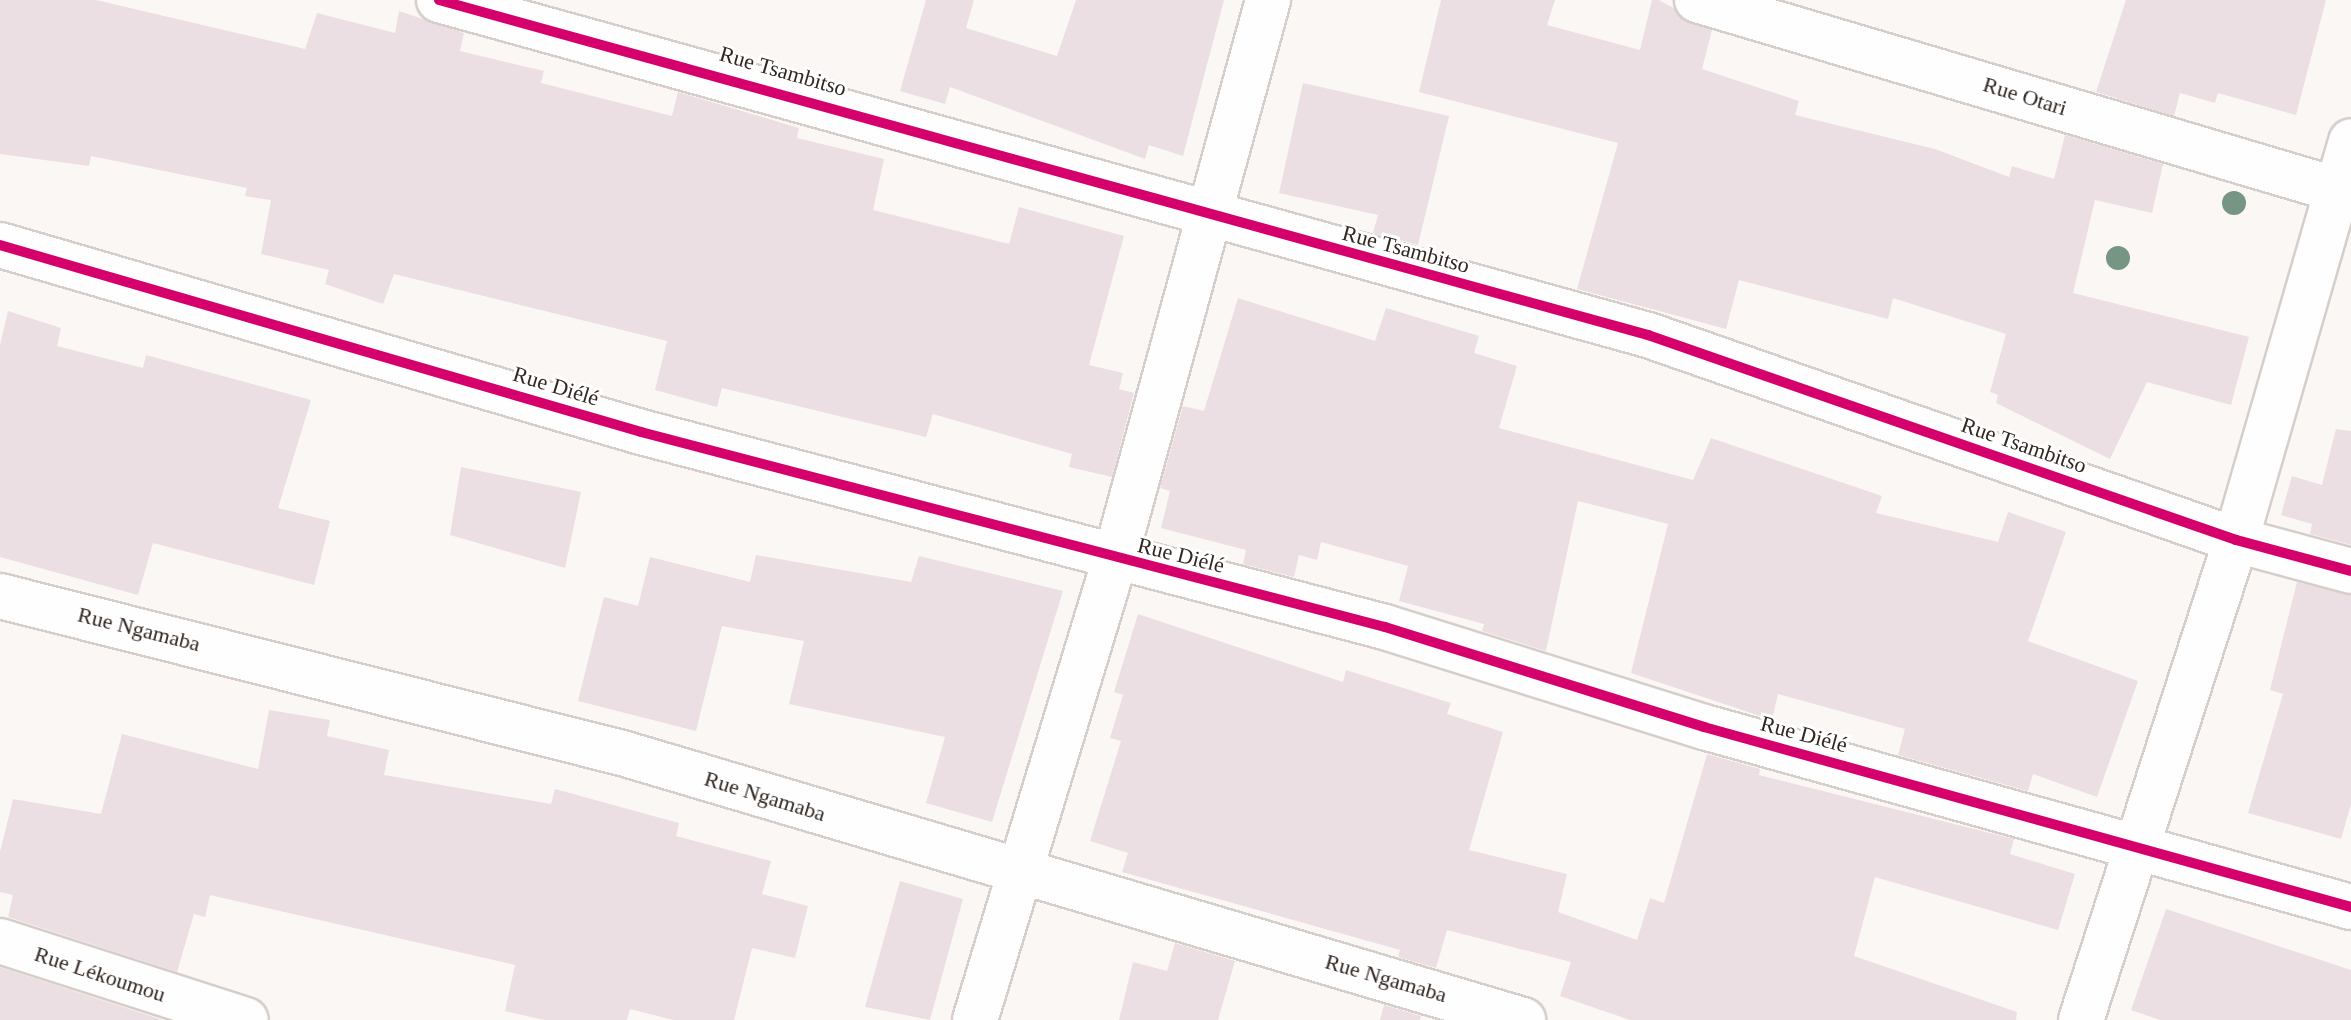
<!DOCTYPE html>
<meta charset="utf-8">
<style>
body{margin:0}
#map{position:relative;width:2351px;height:1020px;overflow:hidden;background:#fbf7f5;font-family:Georgia,serif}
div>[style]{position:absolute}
.building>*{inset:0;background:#ebdfe3}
.roads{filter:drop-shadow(2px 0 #d6ceca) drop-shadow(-2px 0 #d6ceca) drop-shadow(0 2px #d6ceca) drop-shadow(0 -2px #d6ceca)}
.minor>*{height:44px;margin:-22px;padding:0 22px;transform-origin:22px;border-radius:22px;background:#fefefe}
.cycleway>*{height:10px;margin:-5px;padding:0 5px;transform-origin:5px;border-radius:5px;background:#d6006c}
.trees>*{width:24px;height:24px;margin:-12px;border-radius:50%;background:#769583}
span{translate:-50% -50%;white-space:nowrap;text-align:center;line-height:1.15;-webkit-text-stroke:6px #fff;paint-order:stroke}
.street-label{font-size:22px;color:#312620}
</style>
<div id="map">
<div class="building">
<i style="clip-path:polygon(0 0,96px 0,305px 49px,317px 13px,395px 33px,399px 11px,464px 33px,460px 51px,544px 71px,541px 83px,672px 116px,678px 92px,799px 128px,797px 138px,884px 159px,873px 210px,1009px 244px,1019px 207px,1124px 236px,1089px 365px,1123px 373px,1119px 389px,1134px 393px,1112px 477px,1069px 467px,1072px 454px,933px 414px,926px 437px,722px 388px,717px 407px,655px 390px,667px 341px,394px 274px,383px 304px,325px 284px,329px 270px,261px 254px,271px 200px,245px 196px,247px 188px,91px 156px,89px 166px,0 154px)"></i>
<i style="clip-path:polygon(926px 0,974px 0,966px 28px,1057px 56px,1076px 0,1224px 0,1183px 156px,1149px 145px,1145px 159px,950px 87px,945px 104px,900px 91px)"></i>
<i style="clip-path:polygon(1441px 0,1555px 0,1547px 25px,1640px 50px,1652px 0,1659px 0,1712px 30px,1702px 69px,1799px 101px,1795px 115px,1935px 149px,2009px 177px,2012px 166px,2054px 179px,2065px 135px,2163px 164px,2152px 213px,2095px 200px,2073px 293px,2249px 337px,2231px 405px,2147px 382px,2110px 459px,1996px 403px,1998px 395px,1990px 392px,2006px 334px,1893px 298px,1888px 319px,1739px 280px,1726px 329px,1577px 289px,1618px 143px,1419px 92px)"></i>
<i style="clip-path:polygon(2126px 0,2326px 0,2296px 115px,2218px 93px,2215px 103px,2180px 93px,2174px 116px,2096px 92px)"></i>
<i style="clip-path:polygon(1303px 83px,1449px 116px,1418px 245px,1373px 233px,1378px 215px,1279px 193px)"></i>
<i style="clip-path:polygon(1238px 298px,1375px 341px,1386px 308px,1479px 336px,1474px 353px,1517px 366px,1499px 428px,1693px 480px,1711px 438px,1882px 496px,1876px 513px,1998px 542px,2008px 512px,2066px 532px,2028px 641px,2138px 681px,2097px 797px,2033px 774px,2028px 791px,1898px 755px,1905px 729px,1778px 694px,1772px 720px,1631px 673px,1668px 524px,1578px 501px,1546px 651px,1482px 631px,1484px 624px,1399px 601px,1408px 566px,1321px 542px,1317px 560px,1299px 555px,1294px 577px,1243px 564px,1246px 550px,1161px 528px,1170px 491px,1160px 488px,1183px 406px,1204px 411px)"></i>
<i style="clip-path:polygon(8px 311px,61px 328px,57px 346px,143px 368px,146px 355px,311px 400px,278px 508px,330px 521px,314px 585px,153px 543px,138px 595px,0 557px,0 345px)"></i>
<i style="clip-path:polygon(2336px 429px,2351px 431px,2351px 545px,2310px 534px,2312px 524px,2281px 515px,2292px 476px,2322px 485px)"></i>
<i style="clip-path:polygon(461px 467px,581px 492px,565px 568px,450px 535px)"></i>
<i style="clip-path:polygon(756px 555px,911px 582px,919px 556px,1063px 591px,992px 822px,926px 803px,945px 737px,789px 704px,804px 641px,722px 626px,696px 731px,578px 701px,604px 597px,638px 606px,650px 557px,750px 582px)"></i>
<i style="clip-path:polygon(2297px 582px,2351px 595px,2351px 804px,2341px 839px,2248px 813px,2283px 694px,2270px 690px)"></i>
<i style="clip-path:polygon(1138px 614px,1343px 682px,1346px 670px,1451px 703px,1447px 714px,1503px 732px,1469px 850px,1567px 874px,1558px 912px,1637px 940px,1650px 898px,1664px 903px,1707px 754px,1760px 769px,1759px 775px,2014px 839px,2010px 854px,2075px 874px,2058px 930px,1875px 877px,1854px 956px,2017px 1012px,2016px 1020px,1630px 1020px,1560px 996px,1571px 962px,1447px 930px,1436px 968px,1398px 957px,1400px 950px,1122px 872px,1128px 853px,1090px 841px,1121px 741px,1110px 738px,1123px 695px,1114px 692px)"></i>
<i style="clip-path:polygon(269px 710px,330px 720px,327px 736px,389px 750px,384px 775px,551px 804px,555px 789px,679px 823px,676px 836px,771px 861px,762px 894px,808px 906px,795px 958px,752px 948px,734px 1020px,673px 1020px,630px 1009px,627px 1020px,544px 1020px,505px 1011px,515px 965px,210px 895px,205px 917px,194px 914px,177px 972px,8px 917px,13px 895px,0 892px,0 852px,13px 799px,101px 814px,122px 734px,258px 769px)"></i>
<i style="clip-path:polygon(900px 881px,963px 899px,930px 1020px,865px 1007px)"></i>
<i style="clip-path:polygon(2166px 909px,2351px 970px,2351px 1020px,2160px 1020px,2131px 1010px)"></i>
<i style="clip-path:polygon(1175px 943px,1235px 961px,1218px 1020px,1119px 1020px,1133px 962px,1167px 971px)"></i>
<i style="clip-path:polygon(0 967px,163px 1020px,0 1020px)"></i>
<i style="clip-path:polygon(1384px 1005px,1421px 1016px,1420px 1020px,1380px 1020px)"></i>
</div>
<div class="roads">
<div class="minor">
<i style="left:439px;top:0;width:1255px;rotate:15.49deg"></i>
<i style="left:1648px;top:335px;width:623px;rotate:19.22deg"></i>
<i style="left:2236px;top:540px;width:119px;rotate:15.1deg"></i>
<i style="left:1697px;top:0;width:682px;rotate:16.52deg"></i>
<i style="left:0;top:245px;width:668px;rotate:16.26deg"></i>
<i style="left:641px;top:432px;width:769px;rotate:14.69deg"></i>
<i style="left:1385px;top:627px;width:334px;rotate:17.4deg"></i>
<i style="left:1704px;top:727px;width:672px;rotate:15.55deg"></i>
<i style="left:0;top:596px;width:642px;rotate:14.17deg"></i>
<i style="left:622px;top:753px;width:940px;rotate:16.51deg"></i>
<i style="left:0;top:941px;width:258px;rotate:17.8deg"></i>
<i style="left:975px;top:1020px;width:482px;rotate:-73.1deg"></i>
<i style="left:1115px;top:559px;width:580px;rotate:-74.69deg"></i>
<i style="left:2081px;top:1020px;width:504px;rotate:-72.1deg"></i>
<i style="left:2236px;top:540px;width:415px;rotate:-73.9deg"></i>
</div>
</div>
<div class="cycleway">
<i style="left:439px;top:0;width:1255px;rotate:15.49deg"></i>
<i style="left:1648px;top:335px;width:623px;rotate:19.22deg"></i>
<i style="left:2236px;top:540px;width:119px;rotate:15.1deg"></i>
<i style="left:0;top:245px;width:668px;rotate:16.26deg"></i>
<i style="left:641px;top:432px;width:769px;rotate:14.69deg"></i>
<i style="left:1385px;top:627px;width:334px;rotate:17.4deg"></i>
<i style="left:1704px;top:727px;width:672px;rotate:15.55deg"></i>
</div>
<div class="trees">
<i style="left:2234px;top:203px"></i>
<i style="left:2118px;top:258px"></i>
</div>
<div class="street-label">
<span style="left:783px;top:71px;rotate:16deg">Rue Tsambitso</span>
<span style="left:2025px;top:96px;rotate:17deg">Rue Otari</span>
<span style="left:1406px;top:249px;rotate:15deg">Rue Tsambitso</span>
<span style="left:556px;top:386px;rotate:17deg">Rue Diélé</span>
<span style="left:2024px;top:445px;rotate:19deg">Rue Tsambitso</span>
<span style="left:1181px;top:555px;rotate:14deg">Rue Diélé</span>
<span style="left:139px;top:629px;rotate:14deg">Rue Ngamaba</span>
<span style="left:1804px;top:734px;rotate:15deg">Rue Diélé</span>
<span style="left:765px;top:796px;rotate:17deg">Rue Ngamaba</span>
<span style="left:100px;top:974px;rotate:18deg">Rue Lékoumou</span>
<span style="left:1386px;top:978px;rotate:16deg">Rue Ngamaba</span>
</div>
</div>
